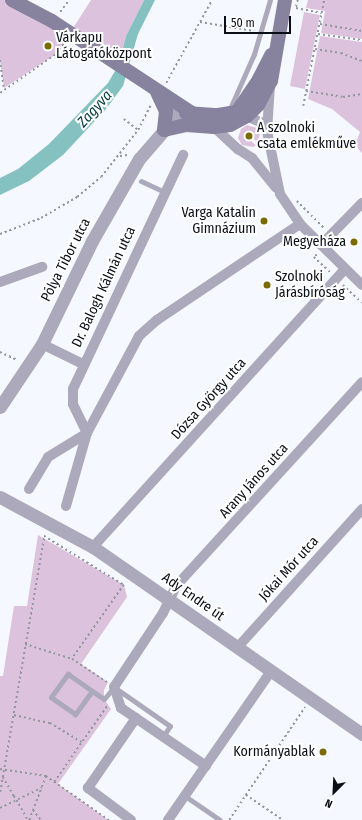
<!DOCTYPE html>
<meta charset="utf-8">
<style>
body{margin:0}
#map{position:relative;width:362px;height:820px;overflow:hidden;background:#f5f8fe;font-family:"Fira Sans Condensed",sans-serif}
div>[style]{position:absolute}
.green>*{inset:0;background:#dcc2dc}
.water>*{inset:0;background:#86c1c2}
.path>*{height:1.5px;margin-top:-0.75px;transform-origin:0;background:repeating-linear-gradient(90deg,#92969d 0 2px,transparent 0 5px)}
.service>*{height:5px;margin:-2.5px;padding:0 2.5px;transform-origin:2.5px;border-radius:2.5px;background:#aca9bc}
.minor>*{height:10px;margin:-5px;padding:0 5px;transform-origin:5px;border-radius:5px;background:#aca9bc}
.tertiary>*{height:13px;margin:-6.5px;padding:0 6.5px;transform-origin:6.5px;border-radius:6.5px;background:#aca9bc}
.secondary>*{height:14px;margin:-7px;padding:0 7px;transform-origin:7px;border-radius:7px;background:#87829e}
.path-bridge>*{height:1.5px;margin-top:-0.75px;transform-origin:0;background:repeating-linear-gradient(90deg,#92969d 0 2px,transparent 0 5px)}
.dots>*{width:11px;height:11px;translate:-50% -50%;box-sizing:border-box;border:2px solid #fff;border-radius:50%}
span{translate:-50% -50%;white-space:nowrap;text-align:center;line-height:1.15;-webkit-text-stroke:4px #fff;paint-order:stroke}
.poi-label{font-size:14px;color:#090e17}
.left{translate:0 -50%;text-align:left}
.right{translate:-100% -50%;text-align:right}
.street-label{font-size:14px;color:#090e17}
.water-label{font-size:15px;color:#023d3e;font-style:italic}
.north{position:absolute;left:314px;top:772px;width:40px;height:40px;-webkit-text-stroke:3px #fff;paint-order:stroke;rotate:204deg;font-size:11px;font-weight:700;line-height:16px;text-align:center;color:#090e17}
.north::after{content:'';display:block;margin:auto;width:14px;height:18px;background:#090e17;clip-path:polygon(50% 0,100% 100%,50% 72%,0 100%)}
.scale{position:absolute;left:224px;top:16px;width:67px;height:18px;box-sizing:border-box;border:2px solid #090e17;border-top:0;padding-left:5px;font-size:12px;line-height:14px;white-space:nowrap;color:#090e17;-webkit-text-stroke:3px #fff;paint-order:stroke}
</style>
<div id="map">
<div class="green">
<i style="clip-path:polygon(0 0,12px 0,70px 33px,91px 0,144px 0,126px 36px,119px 64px,70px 33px,56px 54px,4px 88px,0 60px)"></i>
<i style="clip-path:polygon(308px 0,362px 0,362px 39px,321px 33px,325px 11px,306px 8px)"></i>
<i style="clip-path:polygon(304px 12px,320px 15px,305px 89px,290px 86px)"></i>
<i style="clip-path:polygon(320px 36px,362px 42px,362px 153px,355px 145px,360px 132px,332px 109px,308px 99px)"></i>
<i style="clip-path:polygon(247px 125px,257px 128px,260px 134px,257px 143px,249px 131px,245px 136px,256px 145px,253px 147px,242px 145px,238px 138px,241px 129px)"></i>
<i style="clip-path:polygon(38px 535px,124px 585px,127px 597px,81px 664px,108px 682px,104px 690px,104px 699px,111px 709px,58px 784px,108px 820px,0 820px,0 676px,3px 676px,14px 606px,27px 606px)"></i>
</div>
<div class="water">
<i style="clip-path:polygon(144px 0,155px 0,138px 34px,123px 86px,106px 109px,63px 155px,29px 181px,0 195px,0 178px,18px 169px,49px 144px,108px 83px,119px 64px,126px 36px)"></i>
</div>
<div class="path">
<i style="left:298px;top:0;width:8px;rotate:104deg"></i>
<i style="left:296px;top:8px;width:26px;rotate:11deg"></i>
<i style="left:60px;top:12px;width:15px;rotate:-53deg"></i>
<i style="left:200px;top:22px;width:55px;rotate:9.5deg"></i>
<i style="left:320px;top:24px;width:43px;rotate:9.5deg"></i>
<i style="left:318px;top:34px;width:44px;rotate:7.8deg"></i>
<i style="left:315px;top:49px;width:26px;rotate:9deg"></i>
<i style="left:341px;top:53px;width:22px;rotate:21deg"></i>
<i style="left:0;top:60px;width:27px;rotate:82deg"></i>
<i style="left:166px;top:83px;width:95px;rotate:-61deg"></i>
<i style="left:306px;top:91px;width:37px;rotate:9deg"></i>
<i style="left:343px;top:97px;width:19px;rotate:-9deg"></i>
<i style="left:0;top:93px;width:68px;rotate:-34.9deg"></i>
<i style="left:56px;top:54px;width:14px;rotate:-54deg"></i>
<i style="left:303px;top:106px;width:108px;rotate:-78.8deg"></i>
<i style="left:124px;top:119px;width:18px;rotate:38deg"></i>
<i style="left:120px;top:156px;width:8px;rotate:-7deg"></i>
<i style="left:297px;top:201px;width:38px;rotate:45deg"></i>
<i style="left:0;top:234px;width:44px;rotate:-21.3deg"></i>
<i style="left:41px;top:218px;width:42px;rotate:-30.3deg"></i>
<i style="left:77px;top:197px;width:31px;rotate:-40deg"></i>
<i style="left:101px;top:177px;width:60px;rotate:-51.8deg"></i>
<i style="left:138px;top:130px;width:27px;rotate:-63deg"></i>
<i style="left:317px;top:255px;width:4px;rotate:146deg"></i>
<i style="left:314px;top:257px;width:22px;rotate:43deg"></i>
<i style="left:343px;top:285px;width:26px;rotate:43deg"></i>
<i style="left:0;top:352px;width:19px;rotate:25deg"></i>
<i style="left:25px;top:644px;width:49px;rotate:17.7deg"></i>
<i style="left:72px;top:659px;width:42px;rotate:33.3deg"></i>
<i style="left:14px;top:715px;width:37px;rotate:13deg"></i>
<i style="left:50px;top:723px;width:37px;rotate:31deg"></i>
<i style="left:0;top:769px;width:47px;rotate:8.7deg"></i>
<i style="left:46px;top:776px;width:77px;rotate:34.9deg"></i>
<i style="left:3px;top:777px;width:22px;rotate:60deg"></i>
<i style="left:54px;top:782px;width:93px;rotate:-55.1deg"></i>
<i style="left:0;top:792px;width:260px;rotate:-80.2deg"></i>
<i style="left:44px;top:536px;width:94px;rotate:31.5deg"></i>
<i style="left:124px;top:585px;width:90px;rotate:125.1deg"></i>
<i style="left:246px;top:795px;width:45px;rotate:34deg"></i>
<i style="left:19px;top:804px;width:18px;rotate:61deg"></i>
<i style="left:0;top:808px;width:46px;rotate:-26deg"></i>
<i style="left:33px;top:810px;width:13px;rotate:51deg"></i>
<i style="left:29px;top:820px;width:47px;rotate:-68.9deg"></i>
<i style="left:229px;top:820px;width:136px;rotate:-56.1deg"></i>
</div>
<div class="service">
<i style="left:228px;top:113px;width:64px;rotate:-66.2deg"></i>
<i style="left:254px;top:54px;width:56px;rotate:-73.5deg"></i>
<i style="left:141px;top:181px;width:26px;rotate:25deg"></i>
<i style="left:92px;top:691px;width:29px;rotate:126deg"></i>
<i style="left:75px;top:714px;width:29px;rotate:-145deg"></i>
<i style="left:51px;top:697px;width:29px;rotate:-54deg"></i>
<i style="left:68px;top:674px;width:37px;rotate:35deg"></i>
<i style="left:98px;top:695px;width:7px;rotate:34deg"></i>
<i style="left:104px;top:699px;width:16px;rotate:-50deg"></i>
<i style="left:114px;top:687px;width:68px;rotate:34.9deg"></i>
<i style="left:170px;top:726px;width:12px;rotate:125deg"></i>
<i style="left:185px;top:796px;width:42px;rotate:34.4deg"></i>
</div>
<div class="minor">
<i style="left:270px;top:85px;width:46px;rotate:93.7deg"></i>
<i style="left:267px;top:131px;width:64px;rotate:78.3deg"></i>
<i style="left:280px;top:194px;width:36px;rotate:56deg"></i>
<i style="left:300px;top:224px;width:87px;rotate:44.5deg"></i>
<i style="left:242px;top:114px;width:20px;rotate:24deg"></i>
<i style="left:260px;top:122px;width:11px;rotate:52deg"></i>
<i style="left:214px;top:127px;width:33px;rotate:43deg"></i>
<i style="left:238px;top:149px;width:17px;rotate:33deg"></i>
<i style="left:252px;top:158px;width:38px;rotate:51deg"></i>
<i style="left:321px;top:245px;width:59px;rotate:-45.7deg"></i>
<i style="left:0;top:282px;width:45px;rotate:-19.7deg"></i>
<i style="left:42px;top:344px;width:46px;rotate:26deg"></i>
<i style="left:87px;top:433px;width:32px;rotate:-116deg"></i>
<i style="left:73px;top:404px;width:15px;rotate:-90deg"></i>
<i style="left:73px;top:389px;width:259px;rotate:-64.8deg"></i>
<i style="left:29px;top:489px;width:37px;rotate:-59deg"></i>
<i style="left:48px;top:457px;width:46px;rotate:-31.6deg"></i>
<i style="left:66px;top:506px;width:76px;rotate:-74deg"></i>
<i style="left:87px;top:433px;width:110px;rotate:-61.8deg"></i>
<i style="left:139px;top:336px;width:24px;rotate:-42deg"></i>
<i style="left:157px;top:320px;width:172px;rotate:-33.9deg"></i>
<i style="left:93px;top:547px;width:375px;rotate:-47.8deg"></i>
<i style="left:237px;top:648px;width:187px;rotate:-48deg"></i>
<i style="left:206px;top:766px;width:103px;rotate:-145.7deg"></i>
<i style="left:121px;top:708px;width:22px;rotate:-108deg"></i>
<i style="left:114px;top:687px;width:89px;rotate:-56.5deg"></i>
<i style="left:163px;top:613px;width:30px;rotate:-64deg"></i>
<i style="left:176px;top:586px;width:276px;rotate:-47.6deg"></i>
<i style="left:131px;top:820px;width:54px;rotate:-143.3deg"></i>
<i style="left:88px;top:788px;width:85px;rotate:-55.6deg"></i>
<i style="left:168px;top:820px;width:181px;rotate:-55.3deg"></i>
</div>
<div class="tertiary">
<i style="left:0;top:407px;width:76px;rotate:-56.3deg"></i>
<i style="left:42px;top:344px;width:114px;rotate:-64.1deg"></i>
<i style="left:92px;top:241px;width:95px;rotate:-60.2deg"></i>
<i style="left:139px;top:159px;width:38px;rotate:-49deg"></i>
<i style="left:164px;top:130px;width:13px;rotate:-32deg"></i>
<i style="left:175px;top:123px;width:9px;rotate:-63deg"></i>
<i style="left:179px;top:115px;width:18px;rotate:-124deg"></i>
<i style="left:0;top:497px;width:106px;rotate:28.3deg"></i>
<i style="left:93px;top:547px;width:328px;rotate:34.8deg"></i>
</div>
<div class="secondary">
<i style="left:12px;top:0;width:45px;rotate:27.7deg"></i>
<i style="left:52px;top:21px;width:168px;rotate:33.3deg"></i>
<i style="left:157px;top:92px;width:21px;rotate:65deg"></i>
<i style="left:166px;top:111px;width:19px;rotate:96deg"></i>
<i style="left:164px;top:130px;width:23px;rotate:-13deg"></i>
<i style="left:186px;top:125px;width:28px;rotate:4deg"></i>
<i style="left:214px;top:127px;width:16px;rotate:-7deg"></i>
<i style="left:230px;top:125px;width:19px;rotate:-28deg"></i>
<i style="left:247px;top:116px;width:16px;rotate:-45deg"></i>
<i style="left:258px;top:105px;width:27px;rotate:-62deg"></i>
<i style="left:271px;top:81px;width:82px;rotate:-80.2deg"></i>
<i style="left:186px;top:113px;width:32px;rotate:4deg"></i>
<i style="left:218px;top:115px;width:19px;rotate:-9deg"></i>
<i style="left:237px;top:112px;width:40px;rotate:-56deg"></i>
<i style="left:259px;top:79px;width:27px;rotate:-63deg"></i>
</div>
<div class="path-bridge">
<i style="left:14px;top:796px;width:9px;rotate:58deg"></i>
</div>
<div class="dots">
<i style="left:48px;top:46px;background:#7a6a02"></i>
<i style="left:249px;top:136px;background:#7a6a02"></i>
<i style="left:264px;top:221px;background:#7a6a02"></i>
<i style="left:354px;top:242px;background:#7a6a02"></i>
<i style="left:267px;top:285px;background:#7a6a02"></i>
<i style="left:323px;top:752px;background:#7a6a02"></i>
</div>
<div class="poi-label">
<span class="left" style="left:56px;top:46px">Várkapu<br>Látogatóközpont</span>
<span class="left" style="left:257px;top:136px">A szolnoki<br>csata emlékműve</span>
<span class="right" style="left:256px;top:221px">Varga Katalin<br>Gimnázium</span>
<span class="right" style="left:346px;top:242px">Megyeháza</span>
<span class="left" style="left:275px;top:285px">Szolnoki<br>Járásbíróság</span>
<span class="right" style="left:315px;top:752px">Kormányablak</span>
</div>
<div class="street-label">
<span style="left:66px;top:260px;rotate:-63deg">Pólya Tibor utca</span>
<span style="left:104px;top:287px;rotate:-65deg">Dr. Balogh Kálmán utca</span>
<span style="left:209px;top:399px;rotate:-48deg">Dózsa György utca</span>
<span style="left:254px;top:481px;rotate:-48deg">Arany János utca</span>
<span style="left:289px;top:569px;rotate:-48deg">Jókai Mór utca</span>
<span style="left:193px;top:597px;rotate:35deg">Ady Endre út</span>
</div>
<div class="water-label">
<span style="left:95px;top:109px;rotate:-48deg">Zagyva</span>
</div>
<div class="north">N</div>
<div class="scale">50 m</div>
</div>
